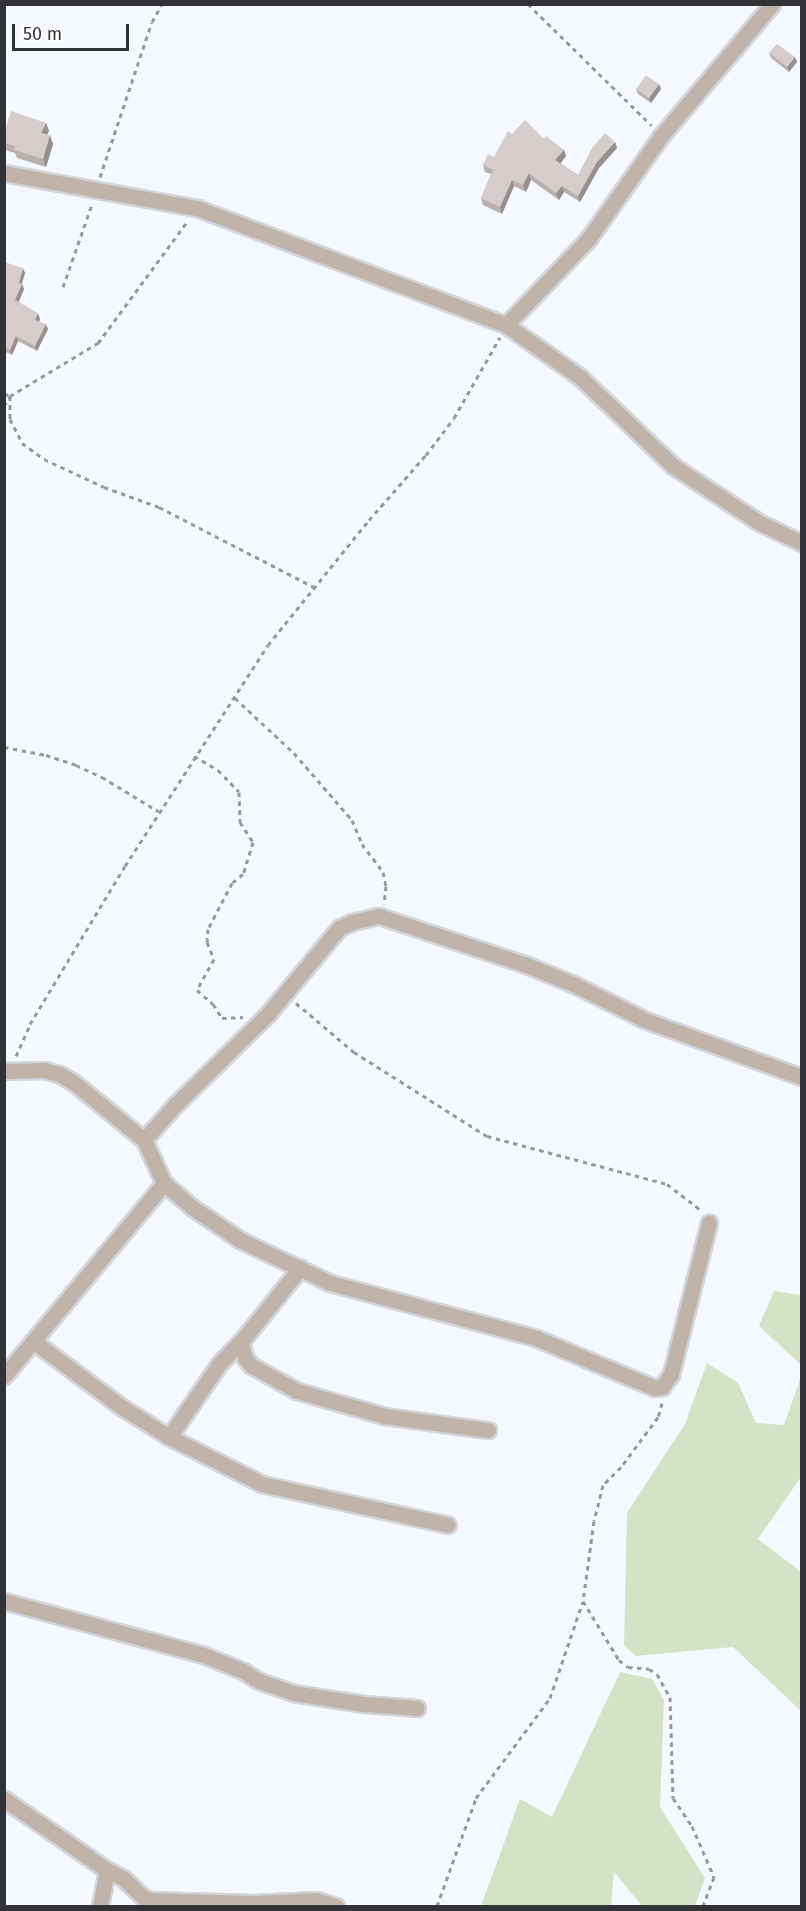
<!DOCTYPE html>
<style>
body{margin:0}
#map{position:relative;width:806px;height:1911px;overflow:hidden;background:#f5f8fe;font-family:"Fira Sans",sans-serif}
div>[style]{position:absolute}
.green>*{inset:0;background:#d4e2c5}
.path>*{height:3px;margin-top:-1.5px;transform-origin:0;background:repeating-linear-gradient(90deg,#97999e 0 4.5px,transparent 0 9px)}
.roads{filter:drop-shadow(2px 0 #d2d5da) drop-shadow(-2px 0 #d2d5da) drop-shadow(0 2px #d2d5da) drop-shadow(0 -2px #d2d5da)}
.minor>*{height:15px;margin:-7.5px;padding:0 7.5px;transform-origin:7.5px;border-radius:7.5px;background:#c0b4aa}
.wall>*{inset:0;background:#b7b0af}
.shaded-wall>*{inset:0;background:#95908f}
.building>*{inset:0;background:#d5cdcc}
span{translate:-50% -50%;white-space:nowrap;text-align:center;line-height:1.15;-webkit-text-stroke:4.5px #fff;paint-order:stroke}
.frame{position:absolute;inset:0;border:6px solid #323336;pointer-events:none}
.scale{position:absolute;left:12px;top:24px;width:117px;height:27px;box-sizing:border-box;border:3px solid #323336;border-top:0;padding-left:8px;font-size:18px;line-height:21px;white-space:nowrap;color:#323336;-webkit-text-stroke:4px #fff;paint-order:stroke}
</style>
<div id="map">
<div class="green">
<i style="clip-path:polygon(774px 1291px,801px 1295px,801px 1365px,759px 1326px)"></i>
<i style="clip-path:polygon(707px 1363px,738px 1383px,756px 1423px,784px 1425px,801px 1377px,801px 1477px,758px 1539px,801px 1572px,801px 1711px,733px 1647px,636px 1656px,624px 1646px,627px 1513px,685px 1424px)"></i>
<i style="clip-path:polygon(620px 1672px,652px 1679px,664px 1700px,660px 1807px,705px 1878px,695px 1906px,642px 1906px,614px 1872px,611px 1906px,481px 1906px,520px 1799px,552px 1817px)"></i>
</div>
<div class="path">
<i style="left:528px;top:4px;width:173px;rotate:44.5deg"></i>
<i style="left:100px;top:177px;width:163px;rotate:-71.5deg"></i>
<i style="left:152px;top:22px;width:21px;rotate:-61deg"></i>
<i style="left:63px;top:287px;width:88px;rotate:-70.7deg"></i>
<i style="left:4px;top:393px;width:7px;rotate:27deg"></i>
<i style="left:10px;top:396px;width:23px;rotate:90deg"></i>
<i style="left:10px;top:419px;width:27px;rotate:63deg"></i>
<i style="left:22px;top:443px;width:27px;rotate:36deg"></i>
<i style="left:44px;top:459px;width:66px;rotate:25deg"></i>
<i style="left:104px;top:487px;width:59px;rotate:20deg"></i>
<i style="left:159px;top:507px;width:174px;rotate:27.3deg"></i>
<i style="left:4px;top:406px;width:12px;rotate:-59deg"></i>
<i style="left:10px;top:396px;width:103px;rotate:-31.1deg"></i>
<i style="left:98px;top:343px;width:150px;rotate:-53.7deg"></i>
<i style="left:235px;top:698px;width:81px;rotate:43deg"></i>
<i style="left:294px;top:753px;width:89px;rotate:49.1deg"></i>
<i style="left:352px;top:820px;width:26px;rotate:67deg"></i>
<i style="left:362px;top:844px;width:35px;rotate:53deg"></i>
<i style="left:383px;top:872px;width:14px;rotate:78deg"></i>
<i style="left:386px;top:886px;width:18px;rotate:96deg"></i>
<i style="left:4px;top:747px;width:43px;rotate:10.8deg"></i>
<i style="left:46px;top:755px;width:32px;rotate:18deg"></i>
<i style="left:76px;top:765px;width:29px;rotate:25deg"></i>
<i style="left:102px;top:777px;width:66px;rotate:31.3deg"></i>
<i style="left:194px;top:756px;width:28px;rotate:30deg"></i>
<i style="left:218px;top:770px;width:30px;rotate:46deg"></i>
<i style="left:239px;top:792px;width:30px;rotate:88deg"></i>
<i style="left:240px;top:822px;width:24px;rotate:57deg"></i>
<i style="left:253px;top:842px;width:34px;rotate:107deg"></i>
<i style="left:243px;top:874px;width:14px;rotate:141deg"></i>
<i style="left:232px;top:883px;width:52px;rotate:117.6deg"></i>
<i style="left:208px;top:929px;width:13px;rotate:94deg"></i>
<i style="left:207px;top:942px;width:18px;rotate:68deg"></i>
<i style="left:214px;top:959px;width:35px;rotate:119deg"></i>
<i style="left:197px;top:990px;width:21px;rotate:41deg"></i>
<i style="left:213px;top:1004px;width:17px;rotate:57deg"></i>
<i style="left:222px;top:1018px;width:21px;rotate:-3deg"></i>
<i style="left:296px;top:1003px;width:76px;rotate:40.2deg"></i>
<i style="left:354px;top:1052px;width:157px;rotate:32.3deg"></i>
<i style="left:487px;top:1136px;width:186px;rotate:14.9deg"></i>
<i style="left:667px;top:1184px;width:44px;rotate:37.6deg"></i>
<i style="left:16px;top:1056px;width:35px;rotate:-66deg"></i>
<i style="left:30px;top:1024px;width:184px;rotate:-59deg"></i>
<i style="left:125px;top:866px;width:263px;rotate:-57.1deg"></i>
<i style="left:268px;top:645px;width:161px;rotate:-51.1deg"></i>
<i style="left:369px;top:520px;width:86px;rotate:-48.8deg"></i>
<i style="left:426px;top:455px;width:46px;rotate:-52.9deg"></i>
<i style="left:454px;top:418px;width:93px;rotate:-60.4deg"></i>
<i style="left:662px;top:1403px;width:15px;rotate:106deg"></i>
<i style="left:658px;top:1417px;width:62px;rotate:126.5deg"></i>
<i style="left:621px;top:1467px;width:25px;rotate:135deg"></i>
<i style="left:603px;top:1485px;width:37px;rotate:104deg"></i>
<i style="left:594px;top:1521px;width:81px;rotate:97.8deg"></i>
<i style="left:583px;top:1601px;width:69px;rotate:58.6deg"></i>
<i style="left:619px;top:1660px;width:11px;rotate:38deg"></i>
<i style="left:628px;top:1667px;width:21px;rotate:5deg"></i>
<i style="left:649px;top:1669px;width:9px;rotate:32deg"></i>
<i style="left:657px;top:1674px;width:26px;rotate:61deg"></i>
<i style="left:670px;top:1697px;width:101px;rotate:88.3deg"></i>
<i style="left:673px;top:1798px;width:34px;rotate:56deg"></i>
<i style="left:692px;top:1826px;width:56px;rotate:66.7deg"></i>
<i style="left:714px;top:1877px;width:31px;rotate:111deg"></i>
<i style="left:437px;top:1906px;width:115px;rotate:-70.1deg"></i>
<i style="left:476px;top:1798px;width:124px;rotate:-53.5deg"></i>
<i style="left:550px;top:1698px;width:102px;rotate:-71.2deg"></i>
</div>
<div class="roads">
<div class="minor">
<i style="left:4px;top:173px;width:196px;rotate:10.3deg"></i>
<i style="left:197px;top:208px;width:330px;rotate:20.7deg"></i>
<i style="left:506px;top:325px;width:120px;rotate:-46.3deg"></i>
<i style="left:589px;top:238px;width:125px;rotate:-54.8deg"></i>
<i style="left:661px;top:136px;width:172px;rotate:-49.9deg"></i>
<i style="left:506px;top:325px;width:92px;rotate:35.2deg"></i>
<i style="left:581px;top:378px;width:127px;rotate:43.7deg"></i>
<i style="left:673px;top:466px;width:104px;rotate:33.2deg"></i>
<i style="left:760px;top:523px;width:47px;rotate:25.5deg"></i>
<i style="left:4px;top:1071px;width:40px;rotate:-1.4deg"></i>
<i style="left:44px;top:1070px;width:16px;rotate:15deg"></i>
<i style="left:59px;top:1074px;width:16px;rotate:30deg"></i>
<i style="left:73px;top:1082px;width:92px;rotate:39.2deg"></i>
<i style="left:144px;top:1140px;width:47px;rotate:-48.5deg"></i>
<i style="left:175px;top:1105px;width:129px;rotate:-44.4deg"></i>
<i style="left:267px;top:1015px;width:113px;rotate:-50.4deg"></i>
<i style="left:339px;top:928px;width:14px;rotate:-25deg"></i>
<i style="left:352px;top:922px;width:28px;rotate:-13deg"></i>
<i style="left:379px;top:916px;width:153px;rotate:18.3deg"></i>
<i style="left:524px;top:964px;width:53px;rotate:22.2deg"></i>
<i style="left:573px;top:984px;width:80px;rotate:26.6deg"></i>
<i style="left:645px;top:1020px;width:167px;rotate:20deg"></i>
<i style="left:144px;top:1140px;width:47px;rotate:65.1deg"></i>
<i style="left:164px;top:1183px;width:38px;rotate:41deg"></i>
<i style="left:193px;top:1208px;width:57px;rotate:34.2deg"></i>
<i style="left:240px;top:1240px;width:100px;rotate:25.5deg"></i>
<i style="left:330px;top:1283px;width:213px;rotate:14.9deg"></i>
<i style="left:536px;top:1338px;width:129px;rotate:22.8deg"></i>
<i style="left:655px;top:1388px;width:7px;rotate:-8deg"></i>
<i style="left:662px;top:1387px;width:16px;rotate:-55deg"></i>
<i style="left:671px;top:1374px;width:156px;rotate:-75.9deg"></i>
<i style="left:33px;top:1341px;width:112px;rotate:36.7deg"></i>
<i style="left:123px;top:1408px;width:54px;rotate:32.2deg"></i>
<i style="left:169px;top:1437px;width:88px;rotate:-55.6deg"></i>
<i style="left:219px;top:1364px;width:36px;rotate:-46deg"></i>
<i style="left:244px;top:1338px;width:90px;rotate:-51.3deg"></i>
<i style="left:241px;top:1342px;width:16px;rotate:76deg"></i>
<i style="left:245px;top:1358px;width:11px;rotate:49deg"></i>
<i style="left:252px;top:1366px;width:51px;rotate:29.1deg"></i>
<i style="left:297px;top:1391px;width:91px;rotate:16deg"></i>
<i style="left:384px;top:1416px;width:105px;rotate:7.7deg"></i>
<i style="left:4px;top:1376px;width:251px;rotate:-50.3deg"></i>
<i style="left:169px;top:1437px;width:104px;rotate:26.8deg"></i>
<i style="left:262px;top:1484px;width:190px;rotate:12.4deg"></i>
<i style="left:4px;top:1601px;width:204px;rotate:15.1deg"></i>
<i style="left:201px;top:1654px;width:45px;rotate:22deg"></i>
<i style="left:243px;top:1671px;width:19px;rotate:32deg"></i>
<i style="left:259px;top:1681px;width:36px;rotate:19deg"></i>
<i style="left:293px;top:1693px;width:72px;rotate:8.8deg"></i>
<i style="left:364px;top:1704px;width:53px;rotate:4.3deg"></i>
<i style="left:4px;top:1799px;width:125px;rotate:34.6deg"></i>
<i style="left:107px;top:1870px;width:37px;rotate:101deg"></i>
<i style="left:107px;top:1870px;width:18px;rotate:27deg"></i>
<i style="left:123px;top:1878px;width:29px;rotate:44deg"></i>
<i style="left:144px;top:1898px;width:8px;rotate:14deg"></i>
<i style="left:152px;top:1900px;width:101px;rotate:1.7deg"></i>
<i style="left:253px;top:1903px;width:63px;rotate:-2.7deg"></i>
<i style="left:316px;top:1900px;width:21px;rotate:17deg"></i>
</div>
</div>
<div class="wall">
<i style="clip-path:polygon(769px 53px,795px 57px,797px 62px,789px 72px,771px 58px)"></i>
<i style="clip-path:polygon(636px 89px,661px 89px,651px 103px,638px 94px)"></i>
<i style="clip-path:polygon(46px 123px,49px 131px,47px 134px,53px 144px,46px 167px,17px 158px,15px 153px,5px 150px,4px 134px)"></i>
<i style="clip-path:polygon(512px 134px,544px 139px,564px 150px,566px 156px,560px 163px,578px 175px,615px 142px,617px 148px,599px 168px,580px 202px,564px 192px,559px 200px,531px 180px,526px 192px,514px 186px,502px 214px,483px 205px,481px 198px,491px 174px,485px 172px,483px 165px,494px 157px)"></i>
<i style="clip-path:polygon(4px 262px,25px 273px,22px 284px,24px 289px,19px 302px,40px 319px,39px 321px,48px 329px,37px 351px,18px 341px,12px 355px,4px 351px)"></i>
</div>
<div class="shaded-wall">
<i style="clip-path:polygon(795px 57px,797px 62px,789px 72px,787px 67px)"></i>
<i style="clip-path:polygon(659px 84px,661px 89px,651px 103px,649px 98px)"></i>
<i style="clip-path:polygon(46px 123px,49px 131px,44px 141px,41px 133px)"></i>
<i style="clip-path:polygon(50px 135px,53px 144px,46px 167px,43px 159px)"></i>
<i style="clip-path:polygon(615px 142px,617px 148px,599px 168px,580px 202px,578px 196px,597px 162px)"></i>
<i style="clip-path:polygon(564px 150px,566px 156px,558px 167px,555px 160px)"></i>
<i style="clip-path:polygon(529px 173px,531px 180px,526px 192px,523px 185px)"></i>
<i style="clip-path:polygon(512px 180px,514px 186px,502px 214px,500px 207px)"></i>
<i style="clip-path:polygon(562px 186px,564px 192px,559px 200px,556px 193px)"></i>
<i style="clip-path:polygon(23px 268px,25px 273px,20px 288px,19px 283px)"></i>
<i style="clip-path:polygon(22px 284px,24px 289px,17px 305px,15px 300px)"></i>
<i style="clip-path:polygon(38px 313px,40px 319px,37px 325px,35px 320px)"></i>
<i style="clip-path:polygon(46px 324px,48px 329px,37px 351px,35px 346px)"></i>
<i style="clip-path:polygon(16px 336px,18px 341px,12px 355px,10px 350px)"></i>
</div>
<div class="building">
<i style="clip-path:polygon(777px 44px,795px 57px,787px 67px,769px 53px)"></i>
<i style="clip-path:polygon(646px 75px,659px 84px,649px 98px,636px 89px)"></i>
<i style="clip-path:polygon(11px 111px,46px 123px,41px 133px,50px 135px,43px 159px,14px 150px,15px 146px,4px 143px,4px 134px)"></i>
<i style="clip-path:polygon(525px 120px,544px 139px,546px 136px,564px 150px,555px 160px,578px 175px,592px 148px,605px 133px,615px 142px,597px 162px,578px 196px,562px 186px,556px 193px,529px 173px,523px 185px,512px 180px,500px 207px,481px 198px,493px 170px,483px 165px,488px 154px,494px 157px,508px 131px,512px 134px)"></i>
<i style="clip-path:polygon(4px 262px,23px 268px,19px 283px,22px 284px,15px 300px,38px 313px,35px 320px,46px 324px,35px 346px,16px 336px,10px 350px,4px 347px)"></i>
</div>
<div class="frame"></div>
<div class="scale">50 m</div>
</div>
